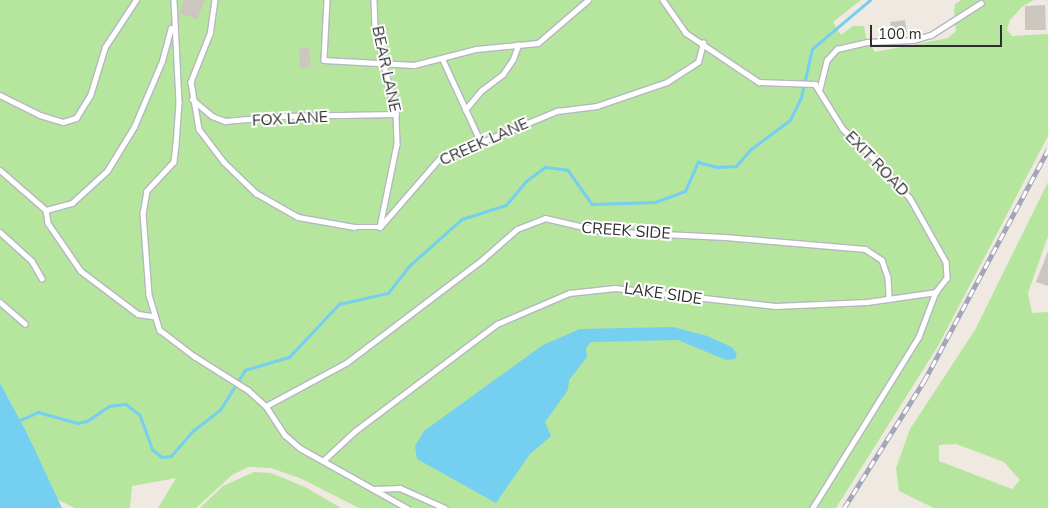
<!DOCTYPE html>
<style>
body{margin:0}
#map{position:relative;width:1048px;height:508px;overflow:hidden;background:#efe9e1;font-family:"Nunito Sans",sans-serif}
div>[style]{position:absolute}
.green>*{inset:0;background:#b6e59e}
.water>*{inset:0;background:#75cff0}
.stream>*{height:2.5px;margin:-1.25px;padding:0 1.25px;transform-origin:1.25px;border-radius:1.25px;background:#75cff0}
.building>*{inset:0;background:#cbc7bf}
.roads{filter:drop-shadow(1px 0 #b4b7c1) drop-shadow(-1px 0 #b4b7c1) drop-shadow(0 1px #b4b7c1) drop-shadow(0 -1px #b4b7c1)}
.service>*{height:4.5px;margin:-2.25px;padding:0 2.25px;transform-origin:2.25px;border-radius:2.25px;background:#fff}
.rail>*{height:4.5px;margin-top:-2.25px;transform-origin:0;background:repeating-linear-gradient(90deg,#fff 0 8px,#a3a6b8 0 16px);box-sizing:border-box;border-block:1px solid #a3a6b8}
span{translate:-50% -50%;white-space:nowrap;text-align:center;line-height:1.15;-webkit-text-stroke:4px #fff;paint-order:stroke}
.street-label{font-size:16px;color:#2e2e2e}
.scale{position:absolute;left:870px;top:25px;width:132px;height:22px;box-sizing:border-box;border:2px solid #2e2e2e;border-top:0;padding-left:6px;font-size:15px;line-height:18px;white-space:nowrap;color:#2e2e2e;-webkit-text-stroke:4px #fff;paint-order:stroke}
</style>
<div id="map">
<div class="green">
<i style="clip-path:polygon(0 0,861px 0,833px 22px,841px 35px,853px 26px,864px 26px,866px 37px,875px 52px,948px 38px,956px 31px,954px 11px,955px 4px,961px 0,1034px 0,1023px 6px,1010px 20px,1007px 30px,1012px 36px,1048px 34px,1048px 136px,938px 346px,836px 508px,359px 508px,302px 479px,271px 468px,248px 467px,232px 475px,196px 508px,158px 508px,176px 478px,132px 486px,130px 508px,75px 508px,56px 499px,26px 431px,0 383px)"></i>
<i style="clip-path:polygon(evenodd,1048px 182px,1048px 236px,1028px 293px,1032px 313px,1048px 312px,1048px 508px,934px 508px,899px 491px,896px 468px,910px 429px,975px 330px,1048px 182px,956px 444px,1004px 462px,1020px 480px,1012px 489px,939px 461px,939px 445px,956px 444px)"></i>
<i style="clip-path:polygon(254px 472px,271px 473px,305px 487px,341px 508px,200px 508px,223px 486px)"></i>
</div>
<div class="water">
<i style="clip-path:polygon(673px 327px,707px 336px,732px 347px,737px 354px,735px 359px,726px 360px,678px 340px,591px 342px,586px 348px,587px 357px,569px 380px,568px 390px,545px 422px,551px 436px,530px 454px,496px 503px,417px 459px,415px 446px,424px 431px,543px 345px,580px 329px)"></i>
<i style="clip-path:polygon(0 383px,26px 431px,62px 508px,0 508px)"></i>
</div>
<div class="stream">
<i style="left:18px;top:421px;width:22px;rotate:-24deg"></i>
<i style="left:38px;top:412px;width:41px;rotate:15.4deg"></i>
<i style="left:78px;top:423px;width:9px;rotate:-13deg"></i>
<i style="left:87px;top:421px;width:27px;rotate:-34deg"></i>
<i style="left:109px;top:406px;width:17px;rotate:-7deg"></i>
<i style="left:126px;top:404px;width:18px;rotate:38deg"></i>
<i style="left:140px;top:415px;width:37px;rotate:70deg"></i>
<i style="left:153px;top:450px;width:11px;rotate:38deg"></i>
<i style="left:162px;top:457px;width:9px;rotate:-6deg"></i>
<i style="left:171px;top:456px;width:35px;rotate:-49deg"></i>
<i style="left:194px;top:430px;width:33px;rotate:-38deg"></i>
<i style="left:220px;top:410px;width:47px;rotate:-58deg"></i>
<i style="left:245px;top:370px;width:46px;rotate:-16.5deg"></i>
<i style="left:289px;top:357px;width:73px;rotate:-46.7deg"></i>
<i style="left:339px;top:304px;width:50px;rotate:-12.7deg"></i>
<i style="left:388px;top:293px;width:34px;rotate:-52deg"></i>
<i style="left:409px;top:266px;width:71px;rotate:-41.6deg"></i>
<i style="left:462px;top:219px;width:46px;rotate:-17.7deg"></i>
<i style="left:506px;top:205px;width:31px;rotate:-50deg"></i>
<i style="left:526px;top:181px;width:24px;rotate:-36deg"></i>
<i style="left:545px;top:167px;width:23px;rotate:7deg"></i>
<i style="left:568px;top:170px;width:42px;rotate:54.8deg"></i>
<i style="left:592px;top:204px;width:63px;rotate:-1.8deg"></i>
<i style="left:655px;top:202px;width:32px;rotate:-20deg"></i>
<i style="left:685px;top:191px;width:32px;rotate:-66deg"></i>
<i style="left:698px;top:162px;width:20px;rotate:15deg"></i>
<i style="left:717px;top:167px;width:19px;rotate:-3deg"></i>
<i style="left:736px;top:166px;width:23px;rotate:-49deg"></i>
<i style="left:751px;top:149px;width:49px;rotate:-36.6deg"></i>
<i style="left:790px;top:120px;width:25px;rotate:-64deg"></i>
<i style="left:801px;top:97px;width:49px;rotate:-77.1deg"></i>
<i style="left:812px;top:49px;width:76px;rotate:-40.2deg"></i>
</div>
<div class="building">
<i style="clip-path:polygon(184px 0,205px 0,197px 19px,179px 13px)"></i>
<i style="clip-path:polygon(1045px 5px,1046px 30px,1025px 30px,1025px 6px)"></i>
<i style="clip-path:polygon(905px 20px,907px 32px,892px 34px,890px 22px)"></i>
<i style="clip-path:polygon(309px 48px,311px 67px,300px 68px,299px 49px)"></i>
<i style="clip-path:polygon(1048px 251px,1048px 286px,1036px 282px)"></i>
</div>
<div class="roads">
<div class="service">
<i style="left:174px;top:0;width:103px;rotate:87.2deg"></i>
<i style="left:179px;top:103px;width:42px;rotate:94.1deg"></i>
<i style="left:176px;top:145px;width:17px;rotate:97deg"></i>
<i style="left:174px;top:162px;width:40px;rotate:133deg"></i>
<i style="left:147px;top:191px;width:22px;rotate:100deg"></i>
<i style="left:143px;top:213px;width:82px;rotate:85.8deg"></i>
<i style="left:149px;top:295px;width:37px;rotate:73deg"></i>
<i style="left:160px;top:330px;width:43px;rotate:37.4deg"></i>
<i style="left:194px;top:356px;width:64px;rotate:32.2deg"></i>
<i style="left:248px;top:390px;width:24px;rotate:42deg"></i>
<i style="left:266px;top:406px;width:35px;rotate:57deg"></i>
<i style="left:285px;top:435px;width:20px;rotate:41deg"></i>
<i style="left:300px;top:448px;width:123px;rotate:29.3deg"></i>
<i style="left:215px;top:0;width:34px;rotate:98deg"></i>
<i style="left:210px;top:34px;width:52px;rotate:111.6deg"></i>
<i style="left:191px;top:82px;width:48px;rotate:80.3deg"></i>
<i style="left:199px;top:129px;width:41px;rotate:52.9deg"></i>
<i style="left:224px;top:162px;width:45px;rotate:44.1deg"></i>
<i style="left:256px;top:193px;width:48px;rotate:29.7deg"></i>
<i style="left:298px;top:217px;width:57px;rotate:10.1deg"></i>
<i style="left:354px;top:227px;width:26px"></i>
<i style="left:380px;top:227px;width:89px;rotate:-49.1deg"></i>
<i style="left:438px;top:160px;width:129px;rotate:-22.4deg"></i>
<i style="left:557px;top:111px;width:40px;rotate:-7.1deg"></i>
<i style="left:597px;top:106px;width:74px;rotate:-18.9deg"></i>
<i style="left:667px;top:82px;width:37px;rotate:-33deg"></i>
<i style="left:698px;top:62px;width:20px;rotate:-75deg"></i>
<i style="left:327px;top:0;width:60px;rotate:92.9deg"></i>
<i style="left:324px;top:60px;width:90px;rotate:3.2deg"></i>
<i style="left:414px;top:65px;width:64px;rotate:-14.5deg"></i>
<i style="left:476px;top:49px;width:62px;rotate:-5.5deg"></i>
<i style="left:538px;top:43px;width:66px;rotate:-40.7deg"></i>
<i style="left:374px;top:0;width:27px;rotate:88deg"></i>
<i style="left:375px;top:27px;width:89px;rotate:76.4deg"></i>
<i style="left:396px;top:114px;width:30px;rotate:88deg"></i>
<i style="left:397px;top:144px;width:85px;rotate:101.6deg"></i>
<i style="left:663px;top:0;width:40px;rotate:55.1deg"></i>
<i style="left:686px;top:33px;width:88px;rotate:33.9deg"></i>
<i style="left:759px;top:82px;width:56px;rotate:2deg"></i>
<i style="left:815px;top:84px;width:53px;rotate:58.1deg"></i>
<i style="left:843px;top:129px;width:51px;rotate:43.4deg"></i>
<i style="left:880px;top:164px;width:45px;rotate:48.6deg"></i>
<i style="left:910px;top:198px;width:73px;rotate:60.6deg"></i>
<i style="left:946px;top:262px;width:16px;rotate:86deg"></i>
<i style="left:947px;top:278px;width:18px;rotate:128deg"></i>
<i style="left:936px;top:292px;width:48px;rotate:110.7deg"></i>
<i style="left:919px;top:337px;width:201px;rotate:121.8deg"></i>
<i style="left:443px;top:60px;width:88px;rotate:65.2deg"></i>
<i style="left:819px;top:91px;width:32px;rotate:-76deg"></i>
<i style="left:827px;top:60px;width:15px;rotate:-48deg"></i>
<i style="left:837px;top:49px;width:31px;rotate:-13deg"></i>
<i style="left:867px;top:42px;width:46px;rotate:-2.5deg"></i>
<i style="left:913px;top:40px;width:19px;rotate:-16deg"></i>
<i style="left:931px;top:35px;width:59px;rotate:-32.6deg"></i>
<i style="left:0;top:95px;width:45px;rotate:26.6deg"></i>
<i style="left:40px;top:115px;width:24px;rotate:17deg"></i>
<i style="left:63px;top:122px;width:14px;rotate:-17deg"></i>
<i style="left:76px;top:118px;width:26px;rotate:-58deg"></i>
<i style="left:90px;top:96px;width:51px;rotate:-73deg"></i>
<i style="left:105px;top:47px;width:56px;rotate:-56.6deg"></i>
<i style="left:192px;top:99px;width:26px;rotate:40deg"></i>
<i style="left:212px;top:116px;width:14px;rotate:21deg"></i>
<i style="left:225px;top:121px;width:57px;rotate:-5deg"></i>
<i style="left:282px;top:116px;width:114px;rotate:-1deg"></i>
<i style="left:465px;top:110px;width:26px;rotate:-50deg"></i>
<i style="left:482px;top:90px;width:26px;rotate:-37deg"></i>
<i style="left:503px;top:74px;width:18px;rotate:-56deg"></i>
<i style="left:513px;top:59px;width:15px;rotate:-70deg"></i>
<i style="left:0;top:170px;width:61px;rotate:41deg"></i>
<i style="left:46px;top:210px;width:27px;rotate:-15deg"></i>
<i style="left:72px;top:203px;width:47px;rotate:-42.4deg"></i>
<i style="left:107px;top:171px;width:52px;rotate:-58.5deg"></i>
<i style="left:134px;top:127px;width:72px;rotate:-67deg"></i>
<i style="left:162px;top:61px;width:34px;rotate:-75deg"></i>
<i style="left:46px;top:210px;width:13px;rotate:81deg"></i>
<i style="left:48px;top:223px;width:58px;rotate:55.5deg"></i>
<i style="left:81px;top:271px;width:71px;rotate:37deg"></i>
<i style="left:138px;top:314px;width:15px;rotate:8deg"></i>
<i style="left:0;top:232px;width:43px;rotate:42.2deg"></i>
<i style="left:32px;top:261px;width:20px;rotate:60deg"></i>
<i style="left:0;top:302px;width:33px;rotate:41deg"></i>
<i style="left:266px;top:406px;width:91px;rotate:-28.3deg"></i>
<i style="left:346px;top:363px;width:172px;rotate:-37.2deg"></i>
<i style="left:483px;top:259px;width:45px;rotate:-41.4deg"></i>
<i style="left:517px;top:229px;width:30px;rotate:-21deg"></i>
<i style="left:545px;top:218px;width:57px;rotate:13.1deg"></i>
<i style="left:601px;top:231px;width:124px;rotate:2.8deg"></i>
<i style="left:725px;top:237px;width:141px;rotate:4.9deg"></i>
<i style="left:865px;top:249px;width:20px;rotate:33deg"></i>
<i style="left:882px;top:260px;width:18px;rotate:71deg"></i>
<i style="left:888px;top:277px;width:22px;rotate:87deg"></i>
<i style="left:324px;top:460px;width:42px;rotate:-43.1deg"></i>
<i style="left:355px;top:431px;width:178px;rotate:-37deg"></i>
<i style="left:497px;top:324px;width:78px;rotate:-23.3deg"></i>
<i style="left:569px;top:293px;width:46px;rotate:-6.2deg"></i>
<i style="left:615px;top:288px;width:161px;rotate:6.4deg"></i>
<i style="left:775px;top:306px;width:92px;rotate:-2.5deg"></i>
<i style="left:867px;top:302px;width:70px;rotate:-8.2deg"></i>
<i style="left:374px;top:489px;width:26px;rotate:-2deg"></i>
<i style="left:400px;top:488px;width:49px;rotate:24deg"></i>
</div>
</div>
<div class="rail">
<i style="left:844px;top:508px;width:150px;rotate:-57.8deg"></i>
<i style="left:924px;top:381px;width:262px;rotate:-61.8deg"></i>
</div>
<div class="street-label">
<span style="left:386px;top:69px;rotate:78deg">BEAR LANE</span>
<span style="left:290px;top:119px;rotate:-3deg">FOX LANE</span>
<span style="left:484px;top:142px;rotate:-24deg">CREEK LANE</span>
<span style="left:877px;top:164px;rotate:46deg">EXIT ROAD</span>
<span style="left:626px;top:231px;rotate:4deg">CREEK SIDE</span>
<span style="left:663px;top:294px;rotate:8deg">LAKE SIDE</span>
</div>
<div class="scale">100 m</div>
</div>
